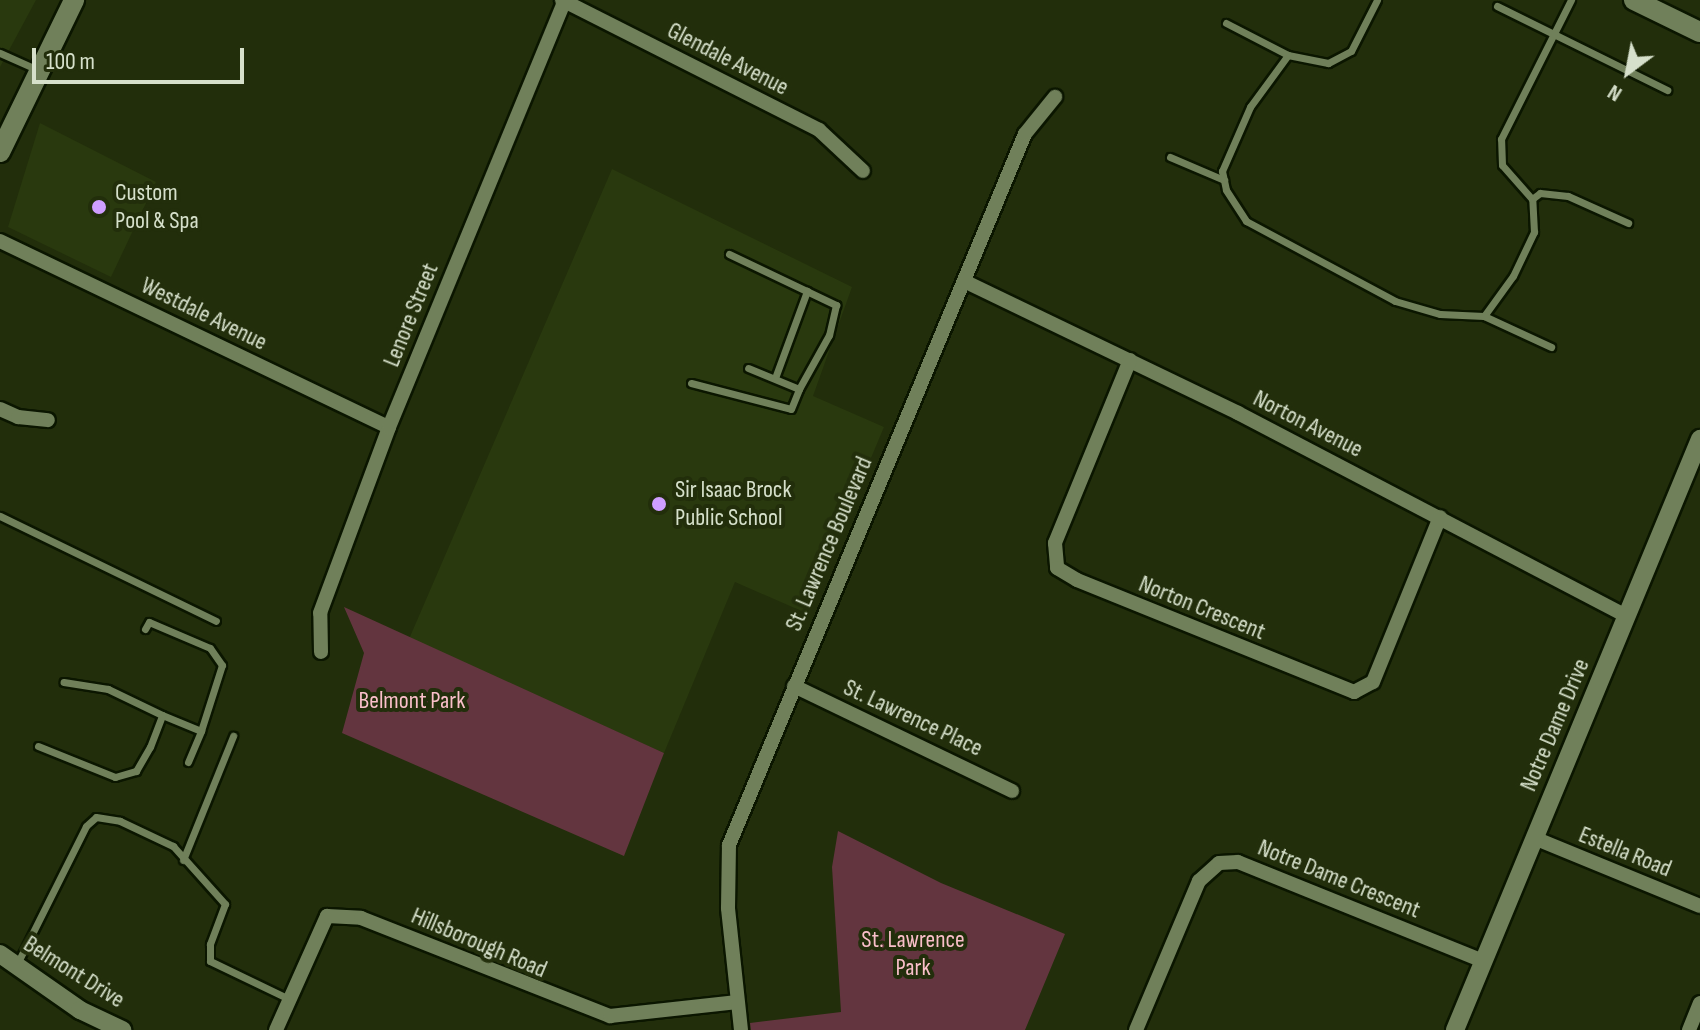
<!DOCTYPE html>
<style>
body{margin:0}
#map{position:relative;width:1700px;height:1030px;overflow:hidden;background:#222e0b;font-family:"Sofia Sans Condensed",sans-serif}
div>[style]{position:absolute}
.built>*{inset:0;background:#29390e}
.green>*{inset:0;background:#63353f}
.roads{filter:drop-shadow(2px 0 #0b1600) drop-shadow(-2px 0 #0b1600) drop-shadow(0 2px #0b1600) drop-shadow(0 -2px #0b1600)}
.service>*{height:7px;margin:-3.5px;padding:0 3.5px;transform-origin:3.5px;border-radius:3.5px;background:#70805a}
.minor>*{height:14px;margin:-7px;padding:0 7px;transform-origin:7px;border-radius:7px;background:#70805a}
.tertiary>*{height:18px;margin:-9px;padding:0 9px;transform-origin:9px;border-radius:9px;background:#70805a}
.secondary>*{height:20px;margin:-10px;padding:0 10px;transform-origin:10px;border-radius:10px;background:#70805a}
.dots>*{width:22px;height:22px;translate:-50% -50%;box-sizing:border-box;border:4px solid #222e0b;border-radius:50%}
span{translate:-50% -50%;white-space:nowrap;text-align:center;line-height:1.15;-webkit-text-stroke:8px #222e0b;paint-order:stroke}
.street-label{font-size:24px;color:#d6e0cb}
.poi-label{font-size:24px;color:#d6e0cb}
.left{translate:0 -50%;text-align:left}
.park-label{font-size:24px;color:#fabfca}
.north{position:absolute;left:1588px;top:32px;width:80px;height:80px;-webkit-text-stroke:6px #222e0b;paint-order:stroke;rotate:212deg;font-size:22px;font-weight:700;line-height:32px;text-align:center;color:#d6e0cb}
.north::after{content:'';display:block;margin:auto;width:28px;height:36px;background:#d6e0cb;clip-path:polygon(50% 0,100% 100%,50% 72%,0 100%)}
.scale{position:absolute;left:32px;top:48px;width:212px;height:36px;box-sizing:border-box;border:4px solid #d6e0cb;border-top:0;padding-left:10px;font-size:24px;line-height:28px;white-space:nowrap;color:#d6e0cb;-webkit-text-stroke:6px #222e0b;paint-order:stroke}
</style>
<div id="map">
<div class="built">
<i style="clip-path:polygon(0 0,36px 0,0 67px)"></i>
<i style="clip-path:polygon(40px 123px,156px 182px,111px 277px,8px 227px)"></i>
<i style="clip-path:polygon(612px 169px,852px 287px,813px 396px,884px 427px,806px 613px,735px 582px,664px 753px,409px 639px)"></i>
</div>
<div class="green">
<i style="clip-path:polygon(344px 607px,664px 753px,624px 856px,342px 733px,364px 653px)"></i>
<i style="clip-path:polygon(838px 831px,941px 883px,1065px 934px,1025px 1030px,751px 1030px,750px 1023px,841px 1012px,832px 867px)"></i>
</div>
<div class="roads">
<div class="service">
<i style="left:1377px;top:0;width:57px;rotate:117deg"></i>
<i style="left:1351px;top:51px;width:26px;rotate:152deg"></i>
<i style="left:1328px;top:63px;width:41px;rotate:-168.7deg"></i>
<i style="left:1288px;top:55px;width:64px;rotate:126.2deg"></i>
<i style="left:1250px;top:107px;width:70px;rotate:113.6deg"></i>
<i style="left:1222px;top:171px;width:19px;rotate:78deg"></i>
<i style="left:1226px;top:190px;width:37px;rotate:57deg"></i>
<i style="left:1246px;top:221px;width:169px;rotate:28.2deg"></i>
<i style="left:1395px;top:301px;width:47px;rotate:16.1deg"></i>
<i style="left:1440px;top:314px;width:44px;rotate:2.6deg"></i>
<i style="left:1484px;top:316px;width:49px;rotate:-54.1deg"></i>
<i style="left:1513px;top:276px;width:49px;rotate:-64.5deg"></i>
<i style="left:1534px;top:232px;width:33px;rotate:-93deg"></i>
<i style="left:1532px;top:199px;width:45px;rotate:-131.4deg"></i>
<i style="left:1502px;top:165px;width:26px;rotate:-92deg"></i>
<i style="left:1501px;top:139px;width:156px;rotate:-63.3deg"></i>
<i style="left:1497px;top:6px;width:190px;rotate:26.3deg"></i>
<i style="left:1226px;top:23px;width:70px;rotate:27.3deg"></i>
<i style="left:0;top:53px;width:39px;rotate:24deg"></i>
<i style="left:1170px;top:157px;width:59px;rotate:23.1deg"></i>
<i style="left:1532px;top:199px;width:10px;rotate:-37deg"></i>
<i style="left:1540px;top:193px;width:28px;rotate:6deg"></i>
<i style="left:1568px;top:196px;width:66px;rotate:24.2deg"></i>
<i style="left:729px;top:254px;width:119px;rotate:25.5deg"></i>
<i style="left:836px;top:305px;width:31px;rotate:103deg"></i>
<i style="left:829px;top:335px;width:62px;rotate:119.1deg"></i>
<i style="left:1484px;top:316px;width:74px;rotate:24.8deg"></i>
<i style="left:775px;top:378px;width:93px;rotate:-69.8deg"></i>
<i style="left:691px;top:383px;width:103px;rotate:14.6deg"></i>
<i style="left:791px;top:409px;width:22px;rotate:-68deg"></i>
<i style="left:799px;top:389px;width:55px;rotate:-157.6deg"></i>
<i style="left:0;top:516px;width:240px;rotate:25.9deg"></i>
<i style="left:145px;top:629px;width:8px;rotate:-60deg"></i>
<i style="left:149px;top:622px;width:66px;rotate:23.1deg"></i>
<i style="left:210px;top:648px;width:21px;rotate:55deg"></i>
<i style="left:222px;top:665px;width:69px;rotate:107.7deg"></i>
<i style="left:201px;top:731px;width:42px;rotate:-157.7deg"></i>
<i style="left:38px;top:746px;width:83px;rotate:21.9deg"></i>
<i style="left:115px;top:777px;width:22px;rotate:-16deg"></i>
<i style="left:136px;top:771px;width:28px;rotate:-60deg"></i>
<i style="left:150px;top:747px;width:34px;rotate:-69deg"></i>
<i style="left:162px;top:715px;width:60px;rotate:-154.3deg"></i>
<i style="left:108px;top:689px;width:45px;rotate:-171deg"></i>
<i style="left:188px;top:762px;width:34px;rotate:-67deg"></i>
<i style="left:183px;top:860px;width:134px;rotate:-68deg"></i>
<i style="left:17px;top:964px;width:154px;rotate:-63.4deg"></i>
<i style="left:86px;top:826px;width:13px;rotate:-42deg"></i>
<i style="left:96px;top:817px;width:24px;rotate:9deg"></i>
<i style="left:120px;top:821px;width:59px;rotate:25.3deg"></i>
<i style="left:173px;top:846px;width:78px;rotate:48.1deg"></i>
<i style="left:225px;top:904px;width:43px;rotate:110.6deg"></i>
<i style="left:210px;top:944px;width:17px;rotate:90deg"></i>
<i style="left:210px;top:961px;width:88px;rotate:25.7deg"></i>
</div>
<div class="minor">
<i style="left:562px;top:0;width:288px;rotate:26.8deg"></i>
<i style="left:819px;top:130px;width:60px;rotate:43deg"></i>
<i style="left:0;top:241px;width:431px;rotate:25.6deg"></i>
<i style="left:964px;top:281px;width:304px;rotate:25.7deg"></i>
<i style="left:1238px;top:413px;width:439px;rotate:27.6deg"></i>
<i style="left:1130px;top:360px;width:198px;rotate:112.3deg"></i>
<i style="left:1055px;top:543px;width:25px;rotate:85deg"></i>
<i style="left:1057px;top:568px;width:23px;rotate:31deg"></i>
<i style="left:1077px;top:580px;width:299px;rotate:22deg"></i>
<i style="left:1354px;top:692px;width:21px;rotate:-28deg"></i>
<i style="left:1373px;top:682px;width:178px;rotate:-67.9deg"></i>
<i style="left:0;top:409px;width:20px;rotate:24deg"></i>
<i style="left:18px;top:417px;width:30px;rotate:6deg"></i>
<i style="left:321px;top:652px;width:39px;rotate:-91deg"></i>
<i style="left:320px;top:613px;width:198px;rotate:-69.6deg"></i>
<i style="left:389px;top:427px;width:461px;rotate:-67.6deg"></i>
<i style="left:794px;top:686px;width:242px;rotate:25.7deg"></i>
<i style="left:1534px;top:838px;width:179px;rotate:22.3deg"></i>
<i style="left:276px;top:1030px;width:125px;rotate:-65.9deg"></i>
<i style="left:327px;top:916px;width:34px;rotate:3deg"></i>
<i style="left:361px;top:918px;width:268px;rotate:21.5deg"></i>
<i style="left:610px;top:1016px;width:128px;rotate:-6.3deg"></i>
<i style="left:741px;top:1030px;width:123px;rotate:-96.1deg"></i>
<i style="left:728px;top:908px;width:63px;rotate:-89.1deg"></i>
<i style="left:729px;top:845px;width:770px;rotate:-67.4deg"></i>
<i style="left:1025px;top:134px;width:48px;rotate:-51deg"></i>
<i style="left:1136px;top:1030px;width:162px;rotate:-67.1deg"></i>
<i style="left:1199px;top:881px;width:27px;rotate:-42deg"></i>
<i style="left:1219px;top:863px;width:19px;rotate:-3deg"></i>
<i style="left:1238px;top:862px;width:264px;rotate:22deg"></i>
<i style="left:1689px;top:1030px;width:29px;rotate:-68deg"></i>
</div>
<div class="tertiary">
<i style="left:0;top:954px;width:98px;rotate:35deg"></i>
<i style="left:80px;top:1010px;width:47px;rotate:25.5deg"></i>
<i style="left:1455px;top:1030px;width:640px;rotate:-67.48deg"></i>
</div>
<div class="secondary">
<i style="left:1634px;top:0;width:73px;rotate:25.9deg"></i>
<i style="left:0;top:152px;width:169px;rotate:-64deg"></i>
</div>
</div>
<div class="dots">
<i style="left:99px;top:207px;background:#cf9eff"></i>
<i style="left:659px;top:504px;background:#cf9eff"></i>
</div>
<div class="street-label">
<span style="left:728px;top:59px;rotate:27deg">Glendale Avenue</span>
<span style="left:204px;top:314px;rotate:26deg">Westdale Avenue</span>
<span style="left:411px;top:315px;rotate:-68deg">Lenore Street</span>
<span style="left:1308px;top:424px;rotate:27deg">Norton Avenue</span>
<span style="left:829px;top:544px;rotate:-67deg">St. Lawrence Boulevard</span>
<span style="left:1202px;top:608px;rotate:22deg">Norton Crescent</span>
<span style="left:913px;top:718px;rotate:25deg">St. Lawrence Place</span>
<span style="left:1555px;top:725px;rotate:-67deg">Notre Dame Drive</span>
<span style="left:1625px;top:852px;rotate:22deg">Estella Road</span>
<span style="left:1339px;top:879px;rotate:22deg">Notre Dame Crescent</span>
<span style="left:479px;top:943px;rotate:23deg">Hillsborough Road</span>
<span style="left:74px;top:972px;rotate:32deg">Belmont Drive</span>
</div>
<div class="poi-label">
<span class="left" style="left:115px;top:207px">Custom<br>Pool &amp; Spa</span>
<span class="left" style="left:675px;top:504px">Sir Isaac Brock<br>Public School</span>
</div>
<div class="park-label">
<span style="left:412px;top:701px">Belmont Park</span>
<span style="left:913px;top:954px">St. Lawrence<br>Park</span>
</div>
<div class="north">N</div>
<div class="scale">100 m</div>
</div>
